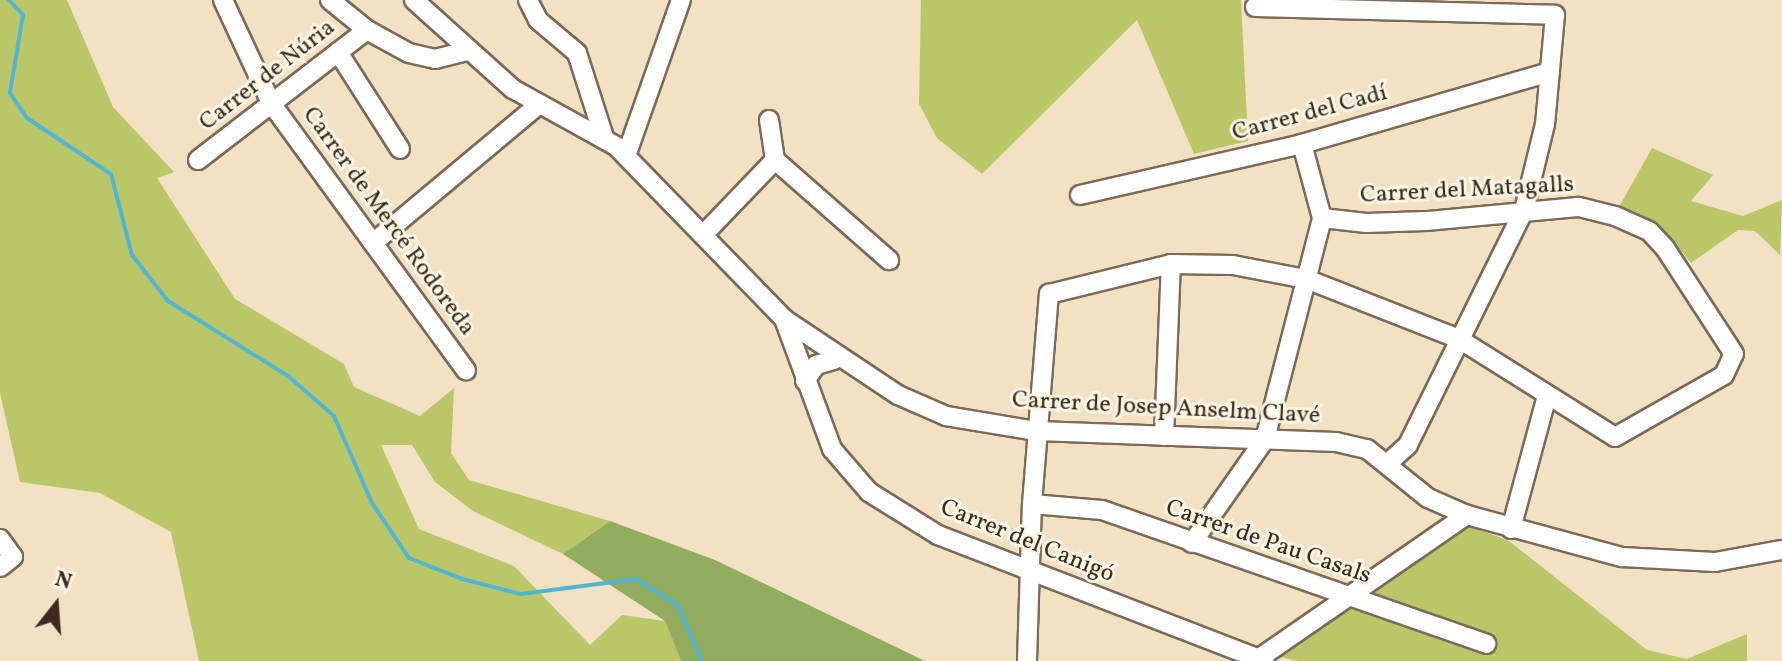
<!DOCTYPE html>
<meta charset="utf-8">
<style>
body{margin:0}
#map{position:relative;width:1782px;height:661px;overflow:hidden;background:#f3e1c3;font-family:Vollkorn,serif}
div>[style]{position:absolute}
.green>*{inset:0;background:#b9c769}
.forest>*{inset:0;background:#92ac5d}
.stream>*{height:4px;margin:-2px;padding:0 2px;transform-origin:2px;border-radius:2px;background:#52b4d1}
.roads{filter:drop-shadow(2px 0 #7b6a58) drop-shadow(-2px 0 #7b6a58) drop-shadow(0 2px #7b6a58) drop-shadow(0 -2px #7b6a58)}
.minor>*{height:18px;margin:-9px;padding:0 9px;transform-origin:9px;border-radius:9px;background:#fff}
span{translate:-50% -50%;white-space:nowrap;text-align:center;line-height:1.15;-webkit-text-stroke:6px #fcf5e5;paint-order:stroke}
.street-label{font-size:24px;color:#3b2a1e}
.north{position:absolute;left:16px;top:565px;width:80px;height:80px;-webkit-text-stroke:6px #fcf5e5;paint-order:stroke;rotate:17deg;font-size:22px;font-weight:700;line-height:32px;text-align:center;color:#3b2a1e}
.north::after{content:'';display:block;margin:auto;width:28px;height:36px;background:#3b2a1e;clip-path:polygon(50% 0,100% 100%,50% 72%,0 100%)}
</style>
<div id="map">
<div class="green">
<i style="clip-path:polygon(0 0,67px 0,113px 107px,174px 172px,157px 178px,235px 299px,344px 364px,354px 387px,420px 416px,454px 388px,451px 453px,469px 480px,610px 521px,563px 554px,473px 511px,435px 482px,412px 445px,381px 445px,419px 529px,514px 566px,590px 645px,622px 615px,665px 621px,681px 661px,199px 661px,171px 532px,100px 493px,20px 482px,0 393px)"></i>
<i style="clip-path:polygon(921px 0,1241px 0,1248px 141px,1194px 154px,1137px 20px,982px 174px,937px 138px,919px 104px)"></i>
<i style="clip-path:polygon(1652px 148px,1713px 175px,1691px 201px,1743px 216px,1782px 200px,1780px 255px,1755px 231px,1738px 230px,1691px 263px,1674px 242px,1619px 207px)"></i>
<i style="clip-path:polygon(1467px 525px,1509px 541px,1647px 650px,1687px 659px,1747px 634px,1747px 661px,1297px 661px,1276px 656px)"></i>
</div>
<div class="forest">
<i style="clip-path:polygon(610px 521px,715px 560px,925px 661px,681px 661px,665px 621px,563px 554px)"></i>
</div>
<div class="stream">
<i style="left:9px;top:0;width:21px;rotate:47deg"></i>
<i style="left:23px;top:15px;width:79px;rotate:99.5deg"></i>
<i style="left:10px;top:93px;width:30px;rotate:56deg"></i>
<i style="left:27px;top:118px;width:101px;rotate:33.7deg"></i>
<i style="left:111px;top:174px;width:84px;rotate:75.5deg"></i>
<i style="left:132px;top:255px;width:58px;rotate:52deg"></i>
<i style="left:168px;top:301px;width:142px;rotate:32deg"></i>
<i style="left:288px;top:376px;width:61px;rotate:41deg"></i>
<i style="left:334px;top:416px;width:95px;rotate:66.4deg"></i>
<i style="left:372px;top:503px;width:66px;rotate:56.1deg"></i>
<i style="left:409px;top:558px;width:57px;rotate:21.6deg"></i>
<i style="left:462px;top:579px;width:61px;rotate:14.3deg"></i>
<i style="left:521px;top:594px;width:116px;rotate:-7.4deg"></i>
<i style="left:636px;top:579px;width:49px;rotate:31.8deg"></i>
<i style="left:678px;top:605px;width:61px;rotate:66.8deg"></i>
</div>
<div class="roads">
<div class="minor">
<i style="left:223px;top:0;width:114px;rotate:65deg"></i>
<i style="left:271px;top:103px;width:331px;rotate:53.9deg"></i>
<i style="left:330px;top:0;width:48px;rotate:39deg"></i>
<i style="left:367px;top:30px;width:48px;rotate:28.7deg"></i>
<i style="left:409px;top:53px;width:27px;rotate:13deg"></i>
<i style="left:435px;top:59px;width:34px;rotate:-14deg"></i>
<i style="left:414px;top:0;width:133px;rotate:42deg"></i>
<i style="left:513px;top:89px;width:118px;rotate:29deg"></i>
<i style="left:616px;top:146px;width:241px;rotate:45.8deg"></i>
<i style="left:784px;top:319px;width:137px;rotate:33.7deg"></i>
<i style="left:898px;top:395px;width:52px;rotate:23.6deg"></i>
<i style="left:946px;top:416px;width:92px;rotate:9.4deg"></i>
<i style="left:1037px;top:431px;width:299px;rotate:2.1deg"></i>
<i style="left:1336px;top:442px;width:32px;rotate:13deg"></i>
<i style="left:1367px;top:449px;width:78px;rotate:38.8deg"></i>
<i style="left:1428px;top:498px;width:43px;rotate:23.6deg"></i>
<i style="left:1467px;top:515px;width:161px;rotate:15.2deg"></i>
<i style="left:1622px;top:557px;width:93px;rotate:3.1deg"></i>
<i style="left:1715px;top:562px;width:68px;rotate:-10.2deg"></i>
<i style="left:528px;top:0;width:22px;rotate:63deg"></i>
<i style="left:538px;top:20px;width:51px;rotate:40.2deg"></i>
<i style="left:577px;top:53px;width:91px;rotate:72.2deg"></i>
<i style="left:1255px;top:7px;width:300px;rotate:1.5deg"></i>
<i style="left:1555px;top:15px;width:109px;rotate:95.2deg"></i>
<i style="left:1545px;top:124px;width:89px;rotate:103.7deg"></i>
<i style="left:1524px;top:210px;width:262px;rotate:116.3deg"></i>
<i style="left:1408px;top:445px;width:27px;rotate:138deg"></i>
<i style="left:338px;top:52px;width:115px;rotate:57.4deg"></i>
<i style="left:769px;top:120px;width:40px;rotate:81.5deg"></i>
<i style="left:775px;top:160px;width:152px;rotate:41.3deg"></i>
<i style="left:626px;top:156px;width:165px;rotate:-70.6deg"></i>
<i style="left:198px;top:160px;width:213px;rotate:-37.6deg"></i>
<i style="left:1080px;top:195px;width:228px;rotate:-12.9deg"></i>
<i style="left:1302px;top:144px;width:258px;rotate:-16.2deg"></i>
<i style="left:703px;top:235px;width:104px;rotate:-46.2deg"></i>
<i style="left:373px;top:243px;width:215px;rotate:-39.9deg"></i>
<i style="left:784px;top:319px;width:139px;rotate:69.7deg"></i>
<i style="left:832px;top:449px;width:57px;rotate:49.3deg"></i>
<i style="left:869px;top:492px;width:81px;rotate:31.9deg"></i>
<i style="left:938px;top:535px;width:350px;rotate:21.1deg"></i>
<i style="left:805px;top:381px;width:19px;rotate:-55deg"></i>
<i style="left:816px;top:365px;width:19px;rotate:-16deg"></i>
<i style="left:1164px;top:436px;width:172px;rotate:-87.7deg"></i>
<i style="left:1032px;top:504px;width:70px;rotate:4.9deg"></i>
<i style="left:1102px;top:510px;width:407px;rotate:19.2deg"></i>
<i style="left:1511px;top:529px;width:138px;rotate:-74.9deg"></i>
<i style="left:0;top:539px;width:22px;rotate:54deg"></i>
<i style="left:13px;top:557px;width:16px;rotate:142deg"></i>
<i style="left:1192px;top:543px;width:127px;rotate:-54.9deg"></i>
<i style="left:1265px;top:439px;width:228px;rotate:-75.5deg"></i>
<i style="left:1322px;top:218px;width:77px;rotate:-105.1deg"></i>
<i style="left:1258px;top:659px;width:254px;rotate:-34.6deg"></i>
<i style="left:1027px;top:661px;width:157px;rotate:-88.2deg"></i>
<i style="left:1032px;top:504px;width:211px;rotate:-85.4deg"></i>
<i style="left:1049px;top:294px;width:126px;rotate:-13.8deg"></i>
<i style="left:1171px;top:264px;width:62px;rotate:0.9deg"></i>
<i style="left:1233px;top:265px;width:74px;rotate:10.9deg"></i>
<i style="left:1306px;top:279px;width:164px;rotate:21.4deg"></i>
<i style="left:1459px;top:339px;width:184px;rotate:32.1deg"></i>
<i style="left:1615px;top:437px;width:125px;rotate:-29.6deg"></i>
<i style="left:1724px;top:375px;width:23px;rotate:-65deg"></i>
<i style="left:1734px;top:354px;width:126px;rotate:-123.1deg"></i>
<i style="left:1665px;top:248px;width:23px;rotate:-133deg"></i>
<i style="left:1649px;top:231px;width:37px;rotate:-156deg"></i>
<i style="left:1615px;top:216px;width:38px;rotate:-166deg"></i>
<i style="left:1578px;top:207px;width:153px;rotate:174.7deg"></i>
<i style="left:1426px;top:221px;width:60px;rotate:178.1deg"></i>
<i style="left:1366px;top:223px;width:44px;rotate:-173.5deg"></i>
</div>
</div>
<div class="street-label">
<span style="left:268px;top:76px;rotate:-38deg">Carrer de Núria</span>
<span style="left:1310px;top:114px;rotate:-15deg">Carrer del Cadí</span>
<span style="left:1467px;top:191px;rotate:-3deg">Carrer del Matagalls</span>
<span style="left:388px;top:222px;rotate:54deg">Carrer de Mercé Rodoreda</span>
<span style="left:1166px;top:409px;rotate:3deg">Carrer de Josep Anselm Clavé</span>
<span style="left:1027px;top:542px;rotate:22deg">Carrer del Canigó</span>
<span style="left:1268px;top:543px;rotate:19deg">Carrer de Pau Casals</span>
</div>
<div class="north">N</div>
</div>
